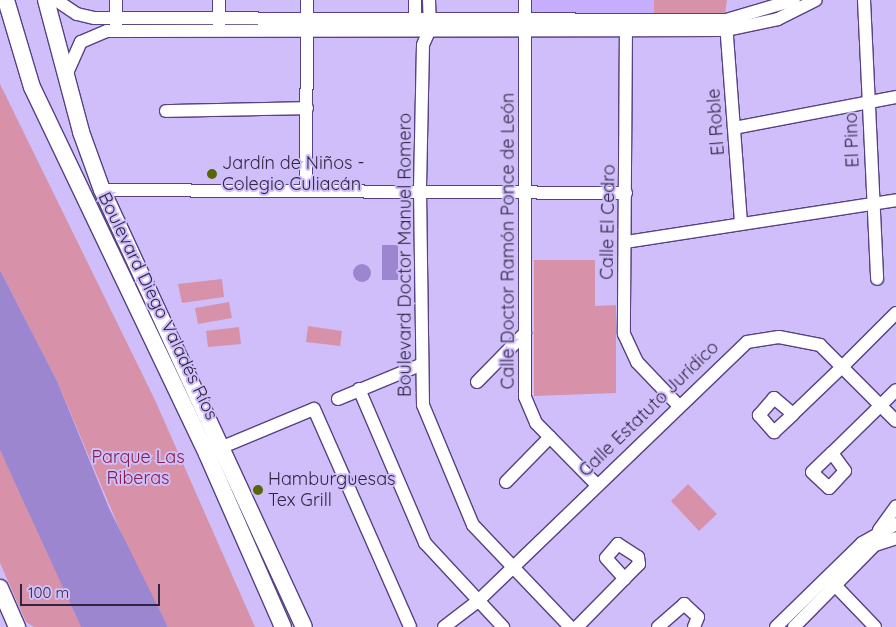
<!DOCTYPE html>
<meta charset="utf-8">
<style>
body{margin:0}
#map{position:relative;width:896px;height:627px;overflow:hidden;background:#cfbefa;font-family:Quicksand,sans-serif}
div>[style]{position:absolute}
.built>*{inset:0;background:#c6adfe}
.green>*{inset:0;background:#d792a9}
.water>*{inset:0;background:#9d86d0}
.round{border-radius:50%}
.roads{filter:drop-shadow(1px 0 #574182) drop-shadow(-1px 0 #574182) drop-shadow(0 1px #574182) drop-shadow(0 -1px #574182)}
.minor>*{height:12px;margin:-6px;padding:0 6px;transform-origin:6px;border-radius:6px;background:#fff}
.major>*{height:16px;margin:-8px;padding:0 8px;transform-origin:8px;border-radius:8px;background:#fff}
.dots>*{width:14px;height:14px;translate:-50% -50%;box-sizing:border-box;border:2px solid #cfbefa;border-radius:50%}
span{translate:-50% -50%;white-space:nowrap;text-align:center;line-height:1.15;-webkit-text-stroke:4px #cfbefa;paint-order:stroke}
.street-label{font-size:18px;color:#2f2542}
.poi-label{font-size:18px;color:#2f2542}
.left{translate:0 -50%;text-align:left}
.park-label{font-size:18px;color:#831f4c}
.scale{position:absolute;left:20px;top:584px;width:140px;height:22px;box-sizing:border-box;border:2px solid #2f2542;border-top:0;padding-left:6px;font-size:15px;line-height:18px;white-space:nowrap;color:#2f2542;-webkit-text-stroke:4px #cfbefa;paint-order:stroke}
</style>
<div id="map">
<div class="built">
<i style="clip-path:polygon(521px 0,654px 0,654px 14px,521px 12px)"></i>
</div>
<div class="green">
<i style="clip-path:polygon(654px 0,727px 0,725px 14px,654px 14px)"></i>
<i style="clip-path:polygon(0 84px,155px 400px,255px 627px,168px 627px,131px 556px,57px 381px,0 270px)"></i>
<i style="clip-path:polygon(534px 260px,595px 260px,595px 306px,616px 305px,616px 393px,534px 396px)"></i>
<i style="clip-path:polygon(222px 279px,224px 297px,182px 303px,178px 284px)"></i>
<i style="clip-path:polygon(229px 302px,232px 318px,198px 324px,195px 308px)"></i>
<i style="clip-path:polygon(308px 326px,342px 331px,340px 346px,306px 342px)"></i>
<i style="clip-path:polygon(239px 327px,241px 344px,208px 347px,206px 331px)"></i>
<i style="clip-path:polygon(0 450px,17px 485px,81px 627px,34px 627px,26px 622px,0 563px)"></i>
<i style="clip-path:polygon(688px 484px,717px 514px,699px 531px,671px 501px)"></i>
</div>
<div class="water">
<i style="clip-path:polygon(382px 245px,398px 245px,398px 280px,382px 280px)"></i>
<i class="round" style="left:353px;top:264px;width:18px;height:18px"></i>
<i style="clip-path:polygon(0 270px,57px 381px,109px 508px,168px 627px,81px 627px,0 450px)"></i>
</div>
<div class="roads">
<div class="minor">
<i style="left:56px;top:0;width:25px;rotate:34deg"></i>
<i style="left:77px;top:14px;width:18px;rotate:13deg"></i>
<i style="left:95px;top:18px;width:631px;rotate:0.18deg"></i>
<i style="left:726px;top:20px;width:71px;rotate:-16.4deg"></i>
<i style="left:219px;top:0;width:25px;rotate:90deg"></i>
<i style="left:429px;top:0;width:29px;rotate:88deg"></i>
<i style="left:430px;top:29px;width:17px;rotate:114deg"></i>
<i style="left:423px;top:45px;width:145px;rotate:91.2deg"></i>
<i style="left:420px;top:190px;width:215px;rotate:89.2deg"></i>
<i style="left:423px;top:405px;width:130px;rotate:67.4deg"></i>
<i style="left:473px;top:525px;width:141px;rotate:46.4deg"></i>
<i style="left:525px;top:0;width:397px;rotate:90deg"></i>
<i style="left:525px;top:397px;width:28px;rotate:67deg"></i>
<i style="left:536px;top:423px;width:87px;rotate:45.5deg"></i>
<i style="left:864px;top:0;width:279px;rotate:87.3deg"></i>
<i style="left:626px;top:23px;width:311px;rotate:90.4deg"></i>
<i style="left:624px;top:334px;width:31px;rotate:65deg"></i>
<i style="left:637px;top:362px;width:61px;rotate:46.3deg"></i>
<i style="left:726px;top:23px;width:200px;rotate:85.7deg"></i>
<i style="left:415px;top:24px;width:24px;rotate:-90deg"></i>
<i style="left:116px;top:25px;width:25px;rotate:-90deg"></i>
<i style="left:67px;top:73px;width:34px;rotate:-66deg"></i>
<i style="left:81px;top:42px;width:28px;rotate:-23deg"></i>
<i style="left:107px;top:31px;width:620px;rotate:-0.09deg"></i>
<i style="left:727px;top:30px;width:52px;rotate:-12.2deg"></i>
<i style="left:778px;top:19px;width:42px;rotate:-26.6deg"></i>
<i style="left:166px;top:111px;width:141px;rotate:-1.2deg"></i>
<i style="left:734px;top:128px;width:165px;rotate:-10.8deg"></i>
<i style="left:306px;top:189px;width:189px;rotate:-89.7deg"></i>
<i style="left:102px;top:190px;width:524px;rotate:0.33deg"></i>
<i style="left:626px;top:242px;width:273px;rotate:-8.8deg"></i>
<i style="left:477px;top:382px;width:69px;rotate:-45.6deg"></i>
<i style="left:359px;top:389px;width:168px;rotate:66.8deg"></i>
<i style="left:425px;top:543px;width:115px;rotate:47.1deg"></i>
<i style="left:338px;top:399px;width:89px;rotate:-22.5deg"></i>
<i style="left:793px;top:414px;width:25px;rotate:-140deg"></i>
<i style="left:774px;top:398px;width:23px;rotate:131deg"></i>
<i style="left:759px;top:415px;width:23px;rotate:49deg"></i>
<i style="left:774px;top:432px;width:26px;rotate:-43deg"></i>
<i style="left:793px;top:414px;width:69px;rotate:-43.8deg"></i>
<i style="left:843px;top:366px;width:75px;rotate:-45deg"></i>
<i style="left:213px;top:451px;width:109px;rotate:-22.6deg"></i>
<i style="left:314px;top:409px;width:238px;rotate:66.2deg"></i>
<i style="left:832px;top:453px;width:22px;rotate:54deg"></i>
<i style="left:845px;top:471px;width:23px;rotate:133deg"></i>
<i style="left:829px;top:488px;width:23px;rotate:-137deg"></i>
<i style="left:812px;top:472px;width:28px;rotate:-44deg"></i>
<i style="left:832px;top:453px;width:69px;rotate:-44.4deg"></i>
<i style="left:881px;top:405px;width:21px;rotate:-45deg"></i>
<i style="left:506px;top:482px;width:63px;rotate:-45.6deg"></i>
<i style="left:879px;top:530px;width:29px;rotate:-54deg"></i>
<i style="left:830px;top:580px;width:65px;rotate:46.2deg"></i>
<i style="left:444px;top:627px;width:43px;rotate:-37.4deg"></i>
<i style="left:478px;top:601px;width:373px;rotate:-43.9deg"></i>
<i style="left:747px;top:342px;width:32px;rotate:-9deg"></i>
<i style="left:779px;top:337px;width:42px;rotate:11deg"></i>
<i style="left:820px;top:345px;width:107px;rotate:45deg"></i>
<i style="left:577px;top:627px;width:84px;rotate:-45.5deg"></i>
<i style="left:636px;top:567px;width:4px;rotate:-45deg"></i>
<i style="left:639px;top:564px;width:7px;rotate:-98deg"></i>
<i style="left:638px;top:557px;width:24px;rotate:-147deg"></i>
<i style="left:618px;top:544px;width:18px;rotate:131deg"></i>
<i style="left:606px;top:558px;width:28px;rotate:48deg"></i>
<i style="left:658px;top:627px;width:35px;rotate:-41deg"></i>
<i style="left:684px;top:604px;width:19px;rotate:43deg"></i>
<i style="left:698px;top:617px;width:11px;rotate:112deg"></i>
<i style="left:776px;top:627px;width:120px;rotate:-44.3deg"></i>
<i style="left:862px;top:543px;width:39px;rotate:-29deg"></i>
<i style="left:794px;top:627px;width:115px;rotate:-45.4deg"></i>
<i style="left:875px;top:545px;width:22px;rotate:-18deg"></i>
</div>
<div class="major">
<i style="left:6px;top:0;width:91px;rotate:73.4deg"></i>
<i style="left:32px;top:87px;width:407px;rotate:64.5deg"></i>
<i style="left:207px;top:454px;width:189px;rotate:66.3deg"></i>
<i style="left:46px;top:0;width:137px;rotate:75.1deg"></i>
<i style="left:81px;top:132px;width:62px;rotate:70.1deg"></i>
<i style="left:102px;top:190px;width:481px;rotate:65.2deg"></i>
<i style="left:0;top:588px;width:43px;rotate:66.4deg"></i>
</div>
</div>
<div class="dots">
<i style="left:212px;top:174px;background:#596509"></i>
<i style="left:258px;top:490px;background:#596509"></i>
</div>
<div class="street-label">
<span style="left:716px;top:122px;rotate:-94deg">El Roble</span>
<span style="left:852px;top:140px;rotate:-92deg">El Pino</span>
<span style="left:608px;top:222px;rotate:-89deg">Calle El Cedro</span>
<span style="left:508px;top:241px;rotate:-90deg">Calle Doctor Ramón Ponce de León</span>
<span style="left:405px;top:255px;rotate:-90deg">Boulevard Doctor Manuel Romero</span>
<span style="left:158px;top:306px;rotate:64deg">Boulevard Diego Valadés Ríos</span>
<span style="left:649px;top:409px;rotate:-44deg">Calle Estatuto Jurídico</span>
</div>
<div class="poi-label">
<span class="left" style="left:222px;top:174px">Jardín de Niños -<br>Colegio Culiacán</span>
<span class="left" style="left:268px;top:490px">Hamburguesas<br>Tex Grill</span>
</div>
<div class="park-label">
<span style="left:138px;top:468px">Parque Las<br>Riberas</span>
</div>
<div class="scale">100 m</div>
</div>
